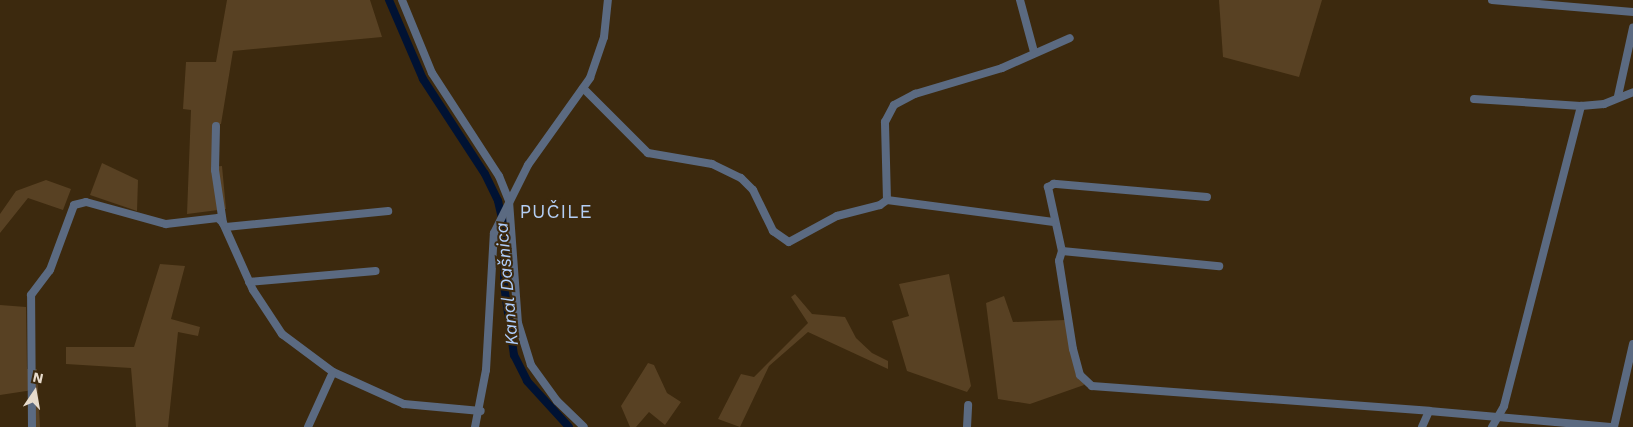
<!DOCTYPE html>
<html>
<head>
<meta charset="utf-8">
<style>
  body { margin:0 }
  #map { position:relative; width:1633px; height:427px; overflow:hidden; background:#3c290e; font-family:"Work Sans",sans-serif }
  div>[style] { position:absolute }
  .green>* { inset:0; background:#584123 }
  .canal>* { height:8px; margin:-4px; padding:0 4px; transform-origin:4px; border-radius:4px; background:#001233 }
  .street>* { height:8px; margin:-4px; padding:0 4px; transform-origin:4px; border-radius:4px; background:#5b6a81 }
  span { translate:-50% -50%; white-space:nowrap; text-align:center; line-height:1.15; -webkit-text-stroke:4px #3c290e; paint-order:stroke }
  .water-label { font-size:18px; color:#afcefc; font-style:italic }
  .quarter-label { font-size:19px; color:#b4cef4; letter-spacing:1px }
  .north { position:absolute; left:10px; top:367px; width:50px; height:50px; -webkit-text-stroke:4px #3c290e; paint-order:stroke; rotate:12deg; font-size:14px; font-weight:700; line-height:20px; text-align:center; color:#e7dbcc }
  .north::after { content:''; display:block; margin:auto; width:18px; height:22px; background:#e7dbcc; clip-path:polygon(50% 0,100% 100%,50% 72%,0 100%) }
</style>
</head>
<body>
<div id="map">
  <div class="green">
    <div style="clip-path:polygon(227px 0,370px 0,382px 37px,233px 51px,221px 124px,214px 124px,212px 167px,222px 166px,226px 209px,187px 214px,191px 110px,183px 109px,186px 62px,216px 62px)"></div>
    <div style="clip-path:polygon(1219px 0,1322px 0,1299px 77px,1223px 57px)"></div>
    <div style="clip-path:polygon(102px 163px,138px 180px,137px 211px,90px 195px)"></div>
    <div style="clip-path:polygon(46px 180px,71px 189px,63px 210px,28px 198px,0 233px,0 214px,16px 191px)"></div>
    <div style="clip-path:polygon(160px 264px,185px 266px,171px 319px,200px 327px,198px 336px,178px 332px,168px 427px,136px 427px,131px 368px,66px 364px,66px 347px,134px 347px)"></div>
    <div style="clip-path:polygon(949px 274px,971px 386px,967px 392px,907px 371px,892px 321px,909px 316px,899px 284px)"></div>
    <div style="clip-path:polygon(795px 294px,812px 314px,845px 317px,856px 338px,872px 353px,888px 361px,888px 369px,808px 332px,769px 366px,740px 427px,718px 419px,741px 374px,754px 377px,808px 323px,791px 297px)"></div>
    <div style="clip-path:polygon(1004px 296px,1013px 322px,1065px 320px,1084px 385px,1030px 404px,998px 399px,986px 303px)"></div>
    <div style="clip-path:polygon(0 305px,26px 307px,27px 369px,37px 369px,40px 427px,35px 427px,33px 390px,0 395px)"></div>
    <div style="clip-path:polygon(648px 363px,654px 365px,667px 393px,681px 402px,665px 425px,649px 412px,636px 427px,630px 427px,621px 406px)"></div>
  </div>
  <div class="canal">
    <div style="left:389px;top:0;width:86px;rotate:66.7deg"></div>
    <div style="left:423px;top:79px;width:113px;rotate:56.9deg"></div>
    <div style="left:485px;top:174px;width:30px;rotate:64deg"></div>
    <div style="left:498px;top:201px;width:26px;rotate:77deg"></div>
    <div style="left:504px;top:226px;width:59px;rotate:90deg"></div>
    <div style="left:504px;top:285px;width:71px;rotate:81.9deg"></div>
    <div style="left:514px;top:355px;width:29px;rotate:63deg"></div>
    <div style="left:527px;top:381px;width:62px;rotate:47.6deg"></div>
  </div>
  <div class="street">
    <div style="left:402px;top:0;width:79px;rotate:67.7deg"></div>
    <div style="left:432px;top:73px;width:123px;rotate:57deg"></div>
    <div style="left:499px;top:176px;width:27px;rotate:68deg"></div>
    <div style="left:509px;top:201px;width:122px;rotate:85.8deg"></div>
    <div style="left:518px;top:323px;width:44px;rotate:72.8deg"></div>
    <div style="left:531px;top:365px;width:44px;rotate:54.2deg"></div>
    <div style="left:557px;top:401px;width:37px;rotate:44deg"></div>
    <div style="left:1020px;top:0;width:54px;rotate:74.9deg"></div>
    <div style="left:1492px;top:0;width:142px;rotate:4.9deg"></div>
    <div style="left:583px;top:88px;width:92px;rotate:45deg"></div>
    <div style="left:648px;top:153px;width:65px;rotate:9.8deg"></div>
    <div style="left:712px;top:164px;width:32px;rotate:26deg"></div>
    <div style="left:741px;top:178px;width:17px;rotate:45deg"></div>
    <div style="left:753px;top:190px;width:46px;rotate:64deg"></div>
    <div style="left:773px;top:231px;width:19px;rotate:35deg"></div>
    <div style="left:789px;top:242px;width:55px;rotate:-28.4deg"></div>
    <div style="left:837px;top:216px;width:44px;rotate:-14.3deg"></div>
    <div style="left:880px;top:205px;width:9px;rotate:-36deg"></div>
    <div style="left:887px;top:200px;width:78px;rotate:-91.5deg"></div>
    <div style="left:885px;top:122px;width:19px;rotate:-62deg"></div>
    <div style="left:894px;top:105px;width:24px;rotate:-28deg"></div>
    <div style="left:915px;top:94px;width:91px;rotate:-16.6deg"></div>
    <div style="left:1002px;top:68px;width:74px;rotate:-23.8deg"></div>
    <div style="left:1618px;top:96px;width:70px;rotate:-77.6deg"></div>
    <div style="left:1474px;top:99px;width:107px;rotate:3.7deg"></div>
    <div style="left:216px;top:126px;width:44px;rotate:91.3deg"></div>
    <div style="left:215px;top:170px;width:54px;rotate:81.4deg"></div>
    <div style="left:223px;top:223px;width:73px;rotate:65.9deg"></div>
    <div style="left:253px;top:290px;width:53px;rotate:56.6deg"></div>
    <div style="left:282px;top:334px;width:64px;rotate:36.7deg"></div>
    <div style="left:333px;top:372px;width:78px;rotate:24.3deg"></div>
    <div style="left:404px;top:404px;width:77px;rotate:5.2deg"></div>
    <div style="left:1207px;top:197px;width:154px;rotate:-175.1deg"></div>
    <div style="left:1054px;top:184px;width:7px;rotate:153deg"></div>
    <div style="left:1048px;top:187px;width:66px;rotate:77.7deg"></div>
    <div style="left:1062px;top:251px;width:158px;rotate:5.5deg"></div>
    <div style="left:887px;top:200px;width:168px;rotate:7.5deg"></div>
    <div style="left:226px;top:227px;width:163px;rotate:-5.6deg"></div>
    <div style="left:1062px;top:251px;width:10px;rotate:107deg"></div>
    <div style="left:1059px;top:261px;width:89px;rotate:81deg"></div>
    <div style="left:1073px;top:349px;width:27px;rotate:75deg"></div>
    <div style="left:1080px;top:375px;width:16px;rotate:43deg"></div>
    <div style="left:1092px;top:386px;width:338px;rotate:4.2deg"></div>
    <div style="left:249px;top:282px;width:127px;rotate:-5deg"></div>
    <div style="left:32px;top:427px;width:132px;rotate:-90.4deg"></div>
    <div style="left:31px;top:295px;width:31px;rotate:-53deg"></div>
    <div style="left:50px;top:270px;width:69px;rotate:-69.7deg"></div>
    <div style="left:74px;top:205px;width:12px;rotate:-14deg"></div>
    <div style="left:86px;top:202px;width:83px;rotate:15.4deg"></div>
    <div style="left:166px;top:224px;width:52px;rotate:-6.6deg"></div>
    <div style="left:218px;top:218px;width:7px;rotate:45deg"></div>
    <div style="left:308px;top:427px;width:60px;rotate:-65.6deg"></div>
    <div style="left:475px;top:427px;width:58px;rotate:-79.1deg"></div>
    <div style="left:486px;top:370px;width:137px;rotate:-86.7deg"></div>
    <div style="left:494px;top:233px;width:76px;rotate:-63.4deg"></div>
    <div style="left:528px;top:165px;width:107px;rotate:-54.5deg"></div>
    <div style="left:590px;top:78px;width:43px;rotate:-71.1deg"></div>
    <div style="left:604px;top:37px;width:37px;rotate:-84deg"></div>
    <div style="left:967px;top:427px;width:22px;rotate:-87deg"></div>
    <div style="left:1422px;top:427px;width:17px;rotate:-66deg"></div>
    <div style="left:1429px;top:411px;width:185px;rotate:5deg"></div>
    <div style="left:1492px;top:427px;width:24px;rotate:-60deg"></div>
    <div style="left:1504px;top:406px;width:310px;rotate:-75.6deg"></div>
    <div style="left:1581px;top:106px;width:23px;rotate:-5deg"></div>
    <div style="left:1604px;top:104px;width:31px;rotate:-22deg"></div>
    <div style="left:1614px;top:427px;width:85px;rotate:-77.1deg"></div>
  </div>
  <div class="water-label">
    <span style="left:507px;top:284px;rotate:-95deg">Kanal Dašnica</span>
  </div>
  <div class="quarter-label">
    <span style="left:556px;top:212px">PUČILE</span>
  </div>
  <div class="north">N</div>
</div>
</body>
</html>
